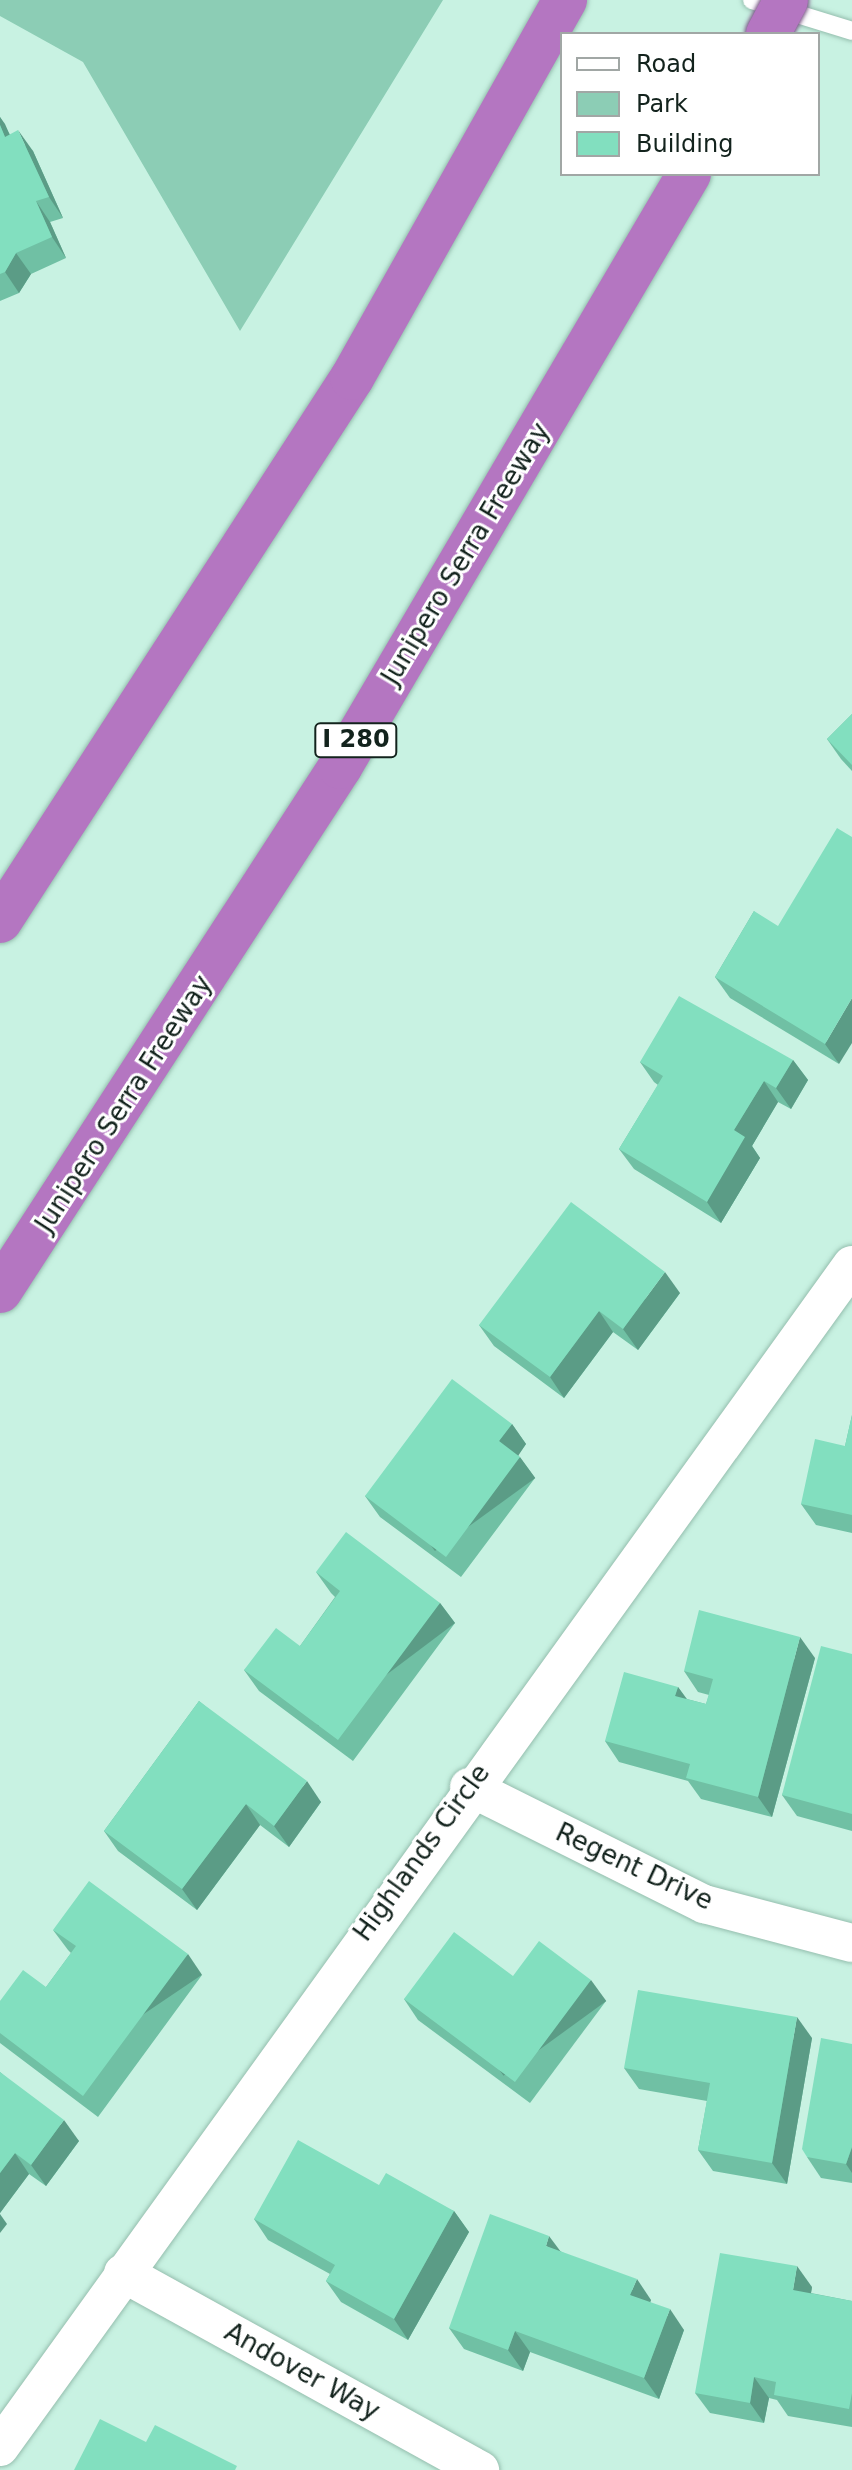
<!DOCTYPE html>
<html>
<head>
<meta charset="utf-8">
<style>
  body { margin:0 }
  #map { position:relative; width:852px; height:2470px; overflow:hidden; background:#c8f2e2; font-family:"DejaVu Sans",sans-serif }
  div>[style] { position:absolute }
  .green>* { inset:0; background:#8ccdb5 }
  .roads { filter:drop-shadow(0 0 2px #95beae) drop-shadow(0 0 2px #95beae) }
  .lane>* { height:18px; margin:-9px; padding:0 9px; transform-origin:9px; border-radius:9px; background:#fff }
  .street>* { height:38px; margin:-19px; padding:0 19px; transform-origin:19px; border-radius:19px; background:#fff }
  .highway>* { height:44px; margin:-22px; padding:0 22px; transform-origin:22px; border-radius:22px; background:#b476c1 }
  .bridges { filter:drop-shadow(0 0 2px #7c5988) drop-shadow(0 0 2px #7c5988) }
  .highway-bridge>* { height:44px; margin:-22px; padding:0 22px; transform-origin:22px; border-radius:22px; background:#b476c1 }
  .wall>* { inset:0; background:#70c0a4 }
  .shaded-wall>* { inset:0; background:#5b9c86; transform-origin:0 0 }
  .building>* { inset:0; background:#82dfbf }
  span { translate:-50% -50%; white-space:nowrap; text-align:center; line-height:1.15; -webkit-text-stroke:6px #fff; paint-order:stroke }
  .shield-label span { padding:2px 6px; background:#fff; border:2px solid; border-radius:6px; -webkit-text-stroke-width:0 }
  .shield-label { font-size:24px; color:#13231d; font-weight:700 }
  .street-label { font-size:26px; color:#13231d }
  .legend { position:absolute; left:560px; top:32px; width:260px; height:144px; box-sizing:border-box; background:#fff; border:2px solid #a1a7a5; margin:0; padding:10px 14px; list-style:none; font-size:24px; color:#13231d }
  .legend li { display:flex; align-items:center; gap:16px; height:40px }
  .legend b { width:40px; border:2px solid #a1a7a5 }
</style>
</head>
<body>
<div id="map">
  <div class="green">
    <div style="clip-path:polygon(0 0,443px 0,240px 331px,83px 62px,0 16px)"></div>
  </div>
  <div class="roads">
    <div class="lane">
      <div style="left:752px;top:0;width:105px;rotate:17.2deg"></div>
    </div>
    <div class="street">
      <div style="left:469px;top:1787px;width:263px;rotate:26.5deg"></div>
      <div style="left:704px;top:1904px;width:153px;rotate:14.8deg"></div>
      <div style="left:123px;top:2273px;width:408px;rotate:28.9deg"></div>
      <div style="left:0;top:2447px;width:1457px;rotate:-54.22deg"></div>
    </div>
    <div class="highway">
      <div style="left:0;top:921px;width:647px;rotate:-57.05deg"></div>
      <div style="left:352px;top:378px;width:434px;rotate:-60.6deg"></div>
      <div style="left:0;top:1291px;width:625px;rotate:-57.02deg"></div>
      <div style="left:340px;top:767px;width:688px;rotate:-59.52deg"></div>
    </div>
  </div>
  <div class="bridges">
    <div class="highway-bridge">
      <div style="left:768px;top:34px;width:38px;rotate:-62deg"></div>
    </div>
  </div>
  <div class="wall">
    <div style="clip-path:polygon(0 117px,10px 135px,33px 151px,63px 218px,50px 222px,66px 258px,31px 274px,19px 293px,0 301px)"></div>
    <div style="clip-path:polygon(852px 714px,852px 771px,841px 759px,827px 739px)"></div>
    <div style="clip-path:polygon(754px 911px,839px 1064px,730px 998px,715px 977px)"></div>
    <div style="clip-path:polygon(793px 1060px,808px 1080px,791px 1109px,778px 1102px,752px 1146px,760px 1158px,721px 1223px,634px 1169px,619px 1149px,658px 1085px,654px 1082px,640px 1062px)"></div>
    <div style="clip-path:polygon(680px 1293px,638px 1350px,613px 1332px,564px 1398px,494px 1346px,479px 1325px)"></div>
    <div style="clip-path:polygon(852px 1415px,852px 1533px,816px 1525px,801px 1504px,845px 1446px)"></div>
    <div style="clip-path:polygon(512px 1424px,526px 1444px,518px 1455px,535px 1478px,461px 1577px,380px 1517px,365px 1496px)"></div>
    <div style="clip-path:polygon(316px 1572px,440px 1603px,455px 1623px,353px 1761px,259px 1691px,244px 1670px,300px 1646px,335px 1597px,331px 1593px)"></div>
    <div style="clip-path:polygon(852px 1654px,852px 1831px,797px 1816px,782px 1795px)"></div>
    <div style="clip-path:polygon(815px 1658px,772px 1817px,701px 1799px,688px 1781px,619px 1762px,605px 1741px,678px 1687px,687px 1699px,706px 1704px,709px 1695px,698px 1692px,684px 1671px)"></div>
    <div style="clip-path:polygon(199px 1701px,321px 1802px,289px 1847px,260px 1825px,197px 1910px,118px 1851px,104px 1831px)"></div>
    <div style="clip-path:polygon(53px 1930px,202px 1975px,98px 2117px,0 2043px,0 2001px,46px 1987px,71px 1953px,68px 1950px)"></div>
    <div style="clip-path:polygon(513px 1976px,606px 2001px,530px 2103px,418px 2020px,404px 1999px)"></div>
    <div style="clip-path:polygon(812px 2038px,787px 2184px,713px 2171px,698px 2150px,707px 2101px,639px 2089px,624px 2068px)"></div>
    <div style="clip-path:polygon(852px 2044px,852px 2183px,821px 2178px,807px 2157px)"></div>
    <div style="clip-path:polygon(0 2072px,79px 2141px,46px 2186px,29px 2174px,0 2213px)"></div>
    <div style="clip-path:polygon(379px 2185px,454px 2211px,469px 2232px,408px 2340px,341px 2302px,326px 2281px,330px 2274px,268px 2240px,254px 2219px)"></div>
    <div style="clip-path:polygon(560px 2251px,651px 2300px,650px 2302px,684px 2330px,659px 2399px,530px 2352px,523px 2371px,464px 2349px,449px 2328px)"></div>
    <div style="clip-path:polygon(812px 2287px,811px 2293px,852px 2301px,852px 2427px,788px 2416px,777px 2400px,769px 2398px,764px 2423px,710px 2413px,695px 2393px)"></div>
  </div>
  <div class="shaded-wall">
    <div style="clip-path:polygon(0 117px,5px 124px,20px 158px,5px 137px,0 125px)"></div>
    <div style="clip-path:polygon(18px 130px,33px 151px,63px 218px,49px 197px)"></div>
    <div style="clip-path:polygon(36px 201px,50px 222px,66px 258px,52px 237px)"></div>
    <div style="clip-path:polygon(16px 253px,31px 274px,19px 293px,5px 272px)"></div>
    <div style="clip-path:polygon(852px 998px,852px 1043px,839px 1064px,825px 1044px)"></div>
    <div style="clip-path:polygon(793px 1060px,808px 1080px,791px 1109px,776px 1088px)"></div>
    <div style="clip-path:polygon(764px 1081px,778px 1102px,752px 1146px,760px 1158px,721px 1223px,707px 1202px,734px 1130px)"></div>
    <div style="clip-path:polygon(665px 1272px,680px 1293px,638px 1350px,623px 1329px)"></div>
    <div style="clip-path:polygon(599px 1311px,613px 1332px,564px 1398px,550px 1377px)"></div>
    <div style="clip-path:polygon(512px 1424px,526px 1444px,514px 1462px,499px 1441px)"></div>
    <div style="left:520px;top:1457px;width:26px;height:124px;rotate:54deg"></div>
    <div style="left:440px;top:1603px;width:25px;height:171px;rotate:53deg"></div>
    <div style="clip-path:polygon(800px 1637px,815px 1658px,772px 1817px,758px 1797px)"></div>
    <div style="clip-path:polygon(678px 1687px,693px 1708px,675px 1696px)"></div>
    <div style="clip-path:polygon(307px 1781px,321px 1802px,289px 1847px,274px 1826px)"></div>
    <div style="clip-path:polygon(246px 1804px,260px 1825px,197px 1910px,182px 1889px)"></div>
    <div style="left:188px;top:1954px;width:25px;height:177px;rotate:56deg"></div>
    <div style="left:591px;top:1980px;width:26px;height:127px;rotate:54deg"></div>
    <div style="clip-path:polygon(797px 2017px,812px 2038px,787px 2184px,772px 2163px)"></div>
    <div style="clip-path:polygon(64px 2120px,79px 2141px,46px 2186px,31px 2165px)"></div>
    <div style="clip-path:polygon(852px 2147px,852px 2173px,846px 2164px)"></div>
    <div style="clip-path:polygon(15px 2153px,29px 2174px,0 2213px,0 2173px)"></div>
    <div style="clip-path:polygon(454px 2211px,469px 2232px,408px 2340px,394px 2319px)"></div>
    <div style="clip-path:polygon(0 2214px,7px 2224px,0 2233px)"></div>
    <div style="clip-path:polygon(549px 2236px,564px 2256px,546px 2246px)"></div>
    <div style="clip-path:polygon(797px 2266px,812px 2287px,808px 2311px,793px 2290px)"></div>
    <div style="clip-path:polygon(637px 2279px,651px 2300px,645px 2316px,630px 2295px)"></div>
    <div style="clip-path:polygon(670px 2309px,684px 2330px,659px 2399px,644px 2378px)"></div>
    <div style="clip-path:polygon(515px 2331px,530px 2352px,523px 2371px,508px 2350px)"></div>
    <div style="clip-path:polygon(754px 2377px,769px 2398px,764px 2423px,750px 2403px)"></div>
  </div>
  <div class="building">
    <div style="clip-path:polygon(0 125px,5px 137px,18px 130px,49px 197px,36px 201px,52px 237px,16px 253px,5px 272px,0 274px)"></div>
    <div style="clip-path:polygon(852px 714px,852px 765px,827px 739px)"></div>
    <div style="clip-path:polygon(837px 828px,852px 837px,852px 998px,825px 1044px,715px 977px,754px 911px,778px 926px)"></div>
    <div style="clip-path:polygon(679px 996px,793px 1060px,776px 1088px,764px 1081px,734px 1130px,745px 1137px,707px 1202px,619px 1149px,663px 1076px,640px 1062px)"></div>
    <div style="clip-path:polygon(571px 1202px,665px 1272px,623px 1329px,599px 1311px,550px 1377px,479px 1325px)"></div>
    <div style="clip-path:polygon(452px 1379px,512px 1424px,499px 1441px,520px 1457px,446px 1557px,365px 1496px)"></div>
    <div style="clip-path:polygon(852px 1415px,852px 1515px,801px 1504px,815px 1439px,845px 1446px)"></div>
    <div style="clip-path:polygon(346px 1532px,440px 1603px,338px 1740px,244px 1670px,276px 1628px,300px 1646px,340px 1591px,316px 1572px)"></div>
    <div style="clip-path:polygon(699px 1610px,800px 1637px,758px 1797px,686px 1778px,690px 1764px,605px 1741px,624px 1672px,678px 1687px,675px 1696px,706px 1704px,713px 1679px,684px 1671px)"></div>
    <div style="clip-path:polygon(821px 1646px,852px 1654px,852px 1814px,782px 1795px)"></div>
    <div style="clip-path:polygon(199px 1701px,307px 1781px,274px 1826px,246px 1804px,182px 1889px,104px 1831px)"></div>
    <div style="clip-path:polygon(89px 1881px,188px 1954px,83px 2096px,0 2033px,0 2001px,23px 1970px,46px 1987px,76px 1946px,53px 1930px)"></div>
    <div style="clip-path:polygon(454px 1932px,513px 1976px,539px 1941px,591px 1980px,515px 2082px,404px 1999px)"></div>
    <div style="clip-path:polygon(638px 1990px,797px 2017px,772px 2163px,698px 2150px,710px 2083px,624px 2068px)"></div>
    <div style="clip-path:polygon(821px 2038px,852px 2044px,852px 2147px,846px 2164px,807px 2157px,802px 2149px)"></div>
    <div style="clip-path:polygon(0 2072px,64px 2120px,31px 2165px,15px 2153px,0 2173px)"></div>
    <div style="clip-path:polygon(298px 2140px,379px 2185px,386px 2173px,454px 2211px,394px 2319px,326px 2281px,335px 2265px,254px 2219px)"></div>
    <div style="clip-path:polygon(490px 2214px,549px 2236px,546px 2246px,637px 2279px,630px 2295px,670px 2309px,644px 2378px,515px 2331px,508px 2350px,449px 2328px)"></div>
    <div style="clip-path:polygon(720px 2253px,797px 2266px,793px 2290px,852px 2301px,852px 2393px,849px 2409px,774px 2395px,776px 2382px,754px 2377px,750px 2403px,695px 2393px)"></div>
    <div style="clip-path:polygon(100px 2419px,146px 2442px,155px 2425px,237px 2466px,235px 2470px,74px 2470px)"></div>
  </div>
  <div class="shield-label">
    <span style="left:356px;top:740px">I 280</span>
  </div>
  <div class="street-label">
    <span style="left:466px;top:554px;rotate:-59deg">Junipero Serra Freeway</span>
    <span style="left:124px;top:1104px;rotate:-57deg">Junipero Serra Freeway</span>
    <span style="left:422px;top:1853px;rotate:-54deg">Highlands Circle</span>
    <span style="left:634px;top:1867px;rotate:25deg">Regent Drive</span>
    <span style="left:302px;top:2372px;rotate:29deg">Andover Way</span>
  </div>
  <ul class="legend">
  <li><b style="height:10px;background:#fff"></b>Road</li>
  <li><b style="height:22px;background:#8ccdb5"></b>Park</li>
  <li><b style="height:22px;background:#82dfbf"></b>Building</li>
  </ul>
</div>
</body>
</html>
